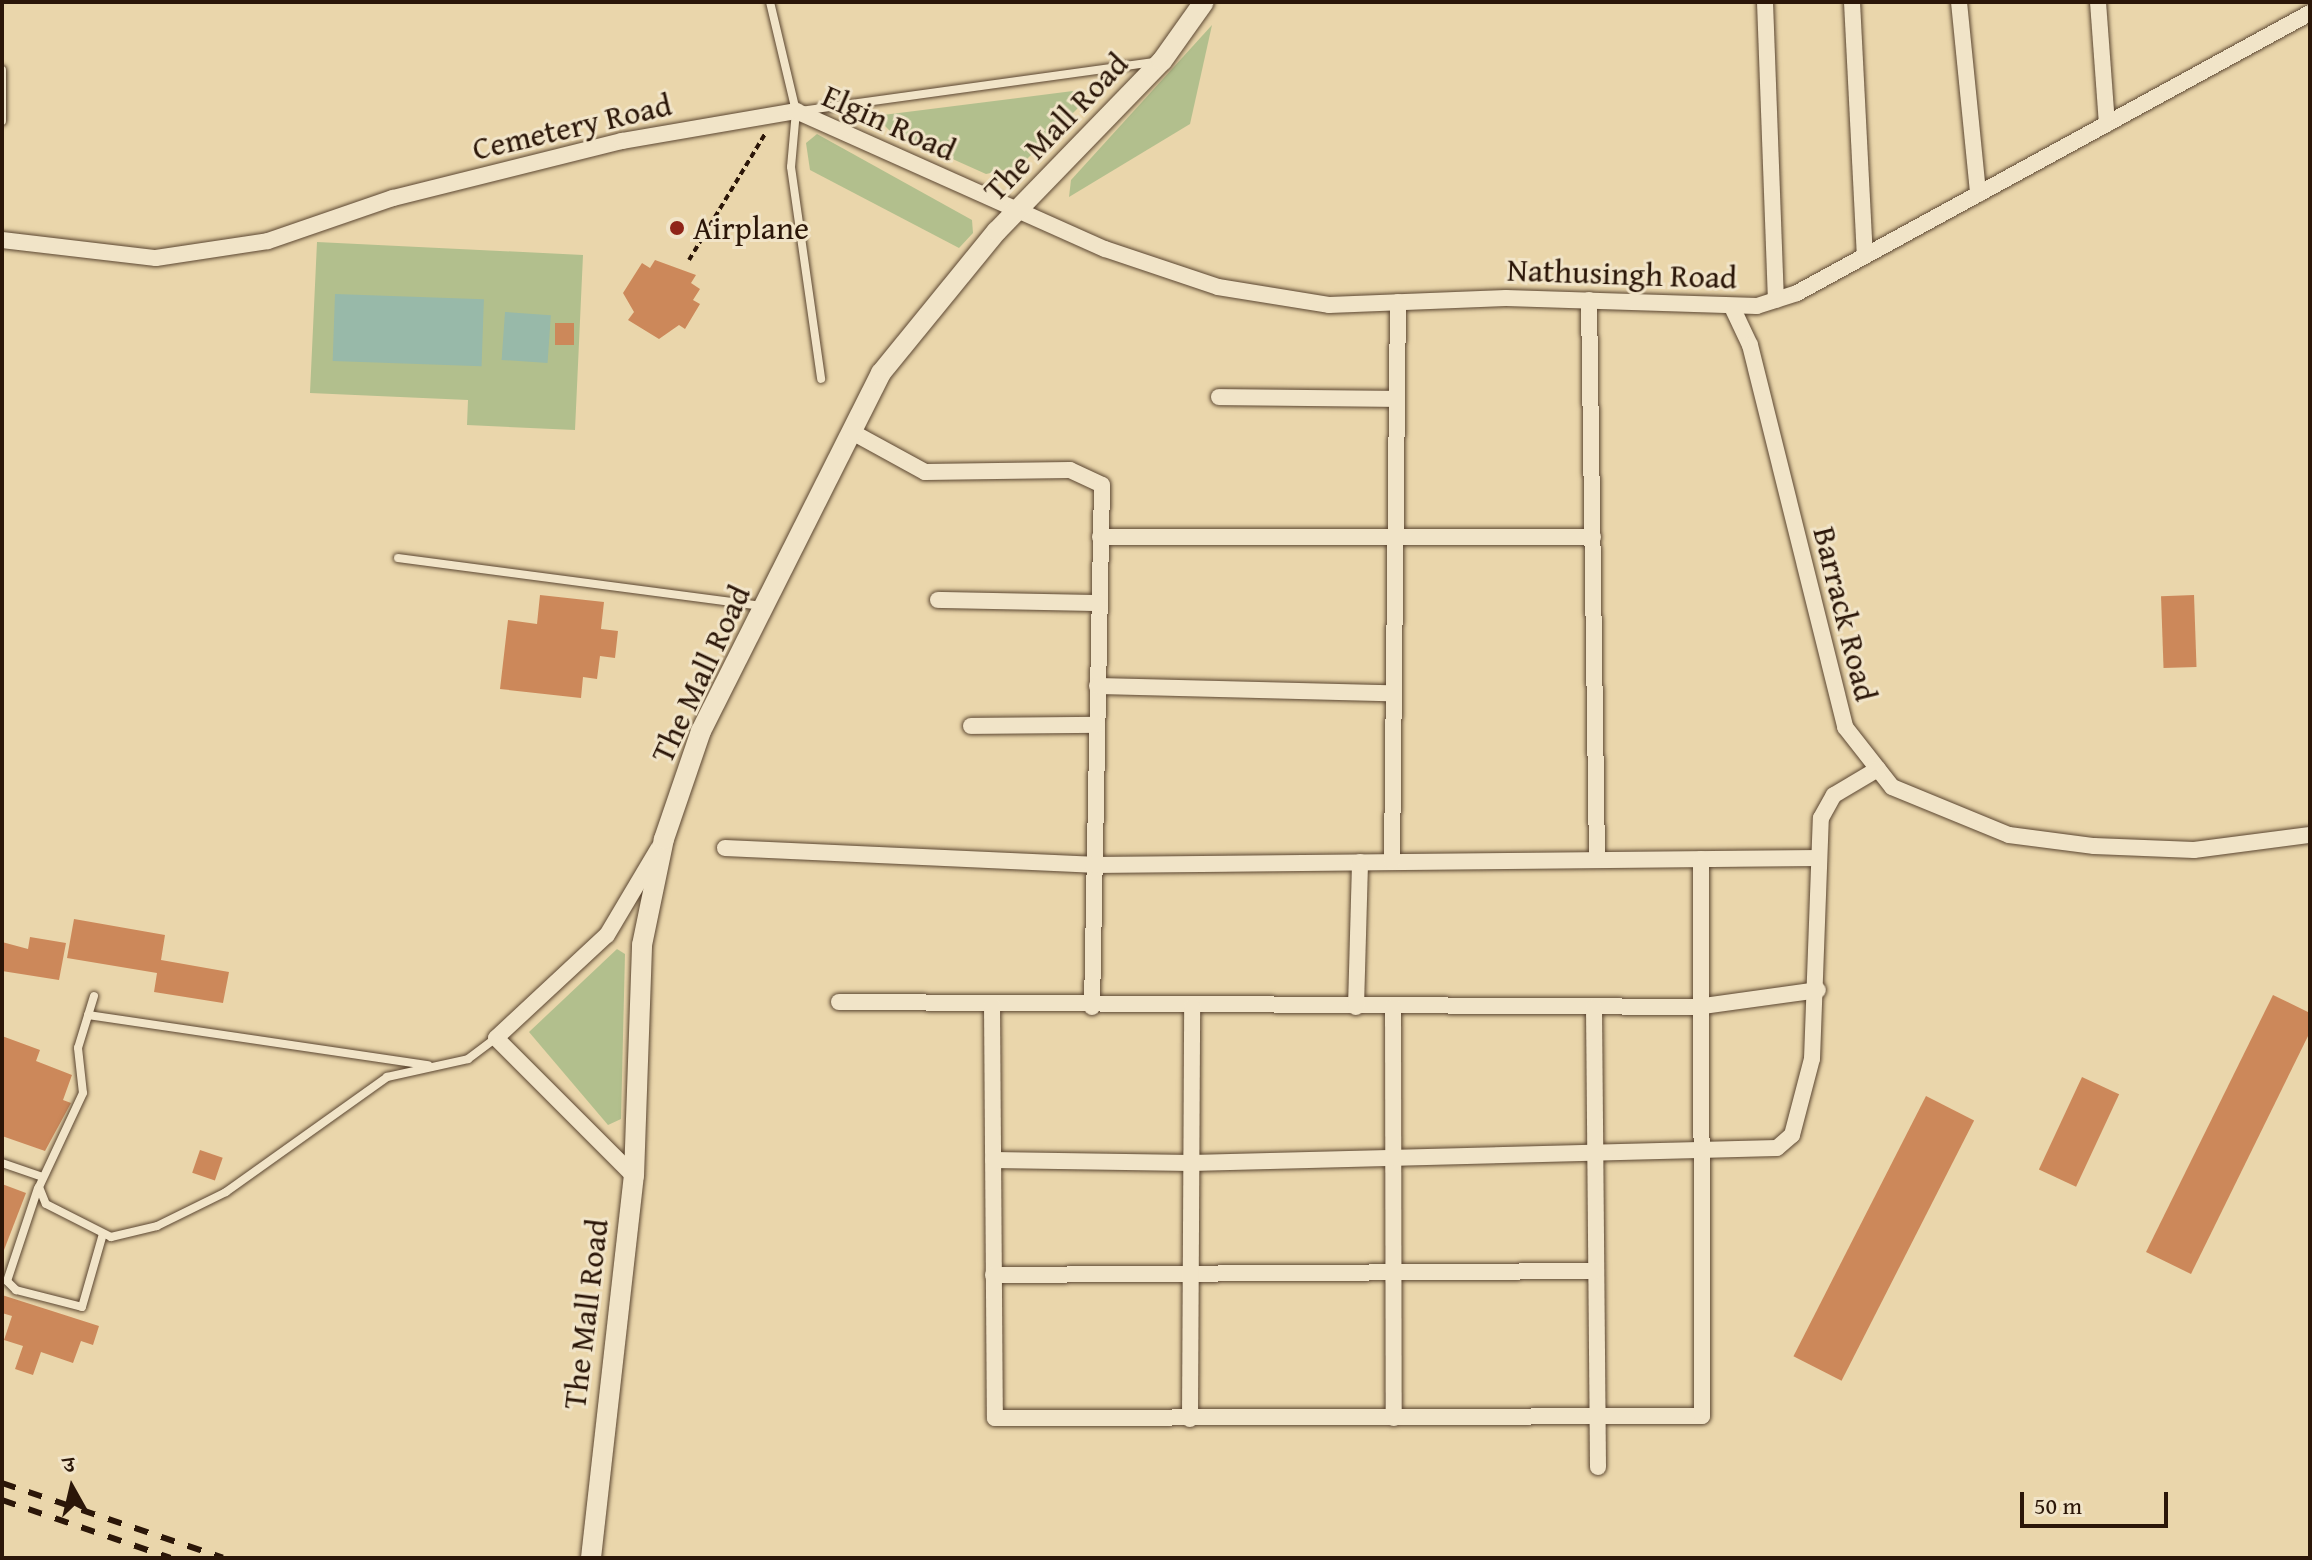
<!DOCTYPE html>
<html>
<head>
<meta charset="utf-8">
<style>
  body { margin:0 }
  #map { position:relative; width:2312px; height:1560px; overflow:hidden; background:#ead6ab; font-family:"Gentium Book Plus","Noto Serif Devanagari",serif }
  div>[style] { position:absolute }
  .green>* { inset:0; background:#b2bf8d }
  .water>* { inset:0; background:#98b9a9; transform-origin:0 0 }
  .building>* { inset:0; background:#cc885a; transform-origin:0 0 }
  .path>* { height:4px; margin-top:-2px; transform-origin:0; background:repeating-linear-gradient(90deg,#2b1608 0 6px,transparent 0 10px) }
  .roads { filter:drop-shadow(0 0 2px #5b4631) drop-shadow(0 0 2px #5b4631) }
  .service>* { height:8px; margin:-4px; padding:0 4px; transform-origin:4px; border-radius:4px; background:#f1e4c8 }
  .minor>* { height:16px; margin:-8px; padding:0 8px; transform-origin:8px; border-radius:8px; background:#f1e4c8 }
  .tertiary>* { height:20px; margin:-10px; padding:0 10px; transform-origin:10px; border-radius:10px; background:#f1e4c8 }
  .rail>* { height:6px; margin-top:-3px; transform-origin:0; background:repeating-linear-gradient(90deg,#2b1608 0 14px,transparent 0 28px) }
  .dots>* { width:22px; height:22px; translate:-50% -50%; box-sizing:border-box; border:4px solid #f1e4c8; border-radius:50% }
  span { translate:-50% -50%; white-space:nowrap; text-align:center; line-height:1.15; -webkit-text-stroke:6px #f1e4c8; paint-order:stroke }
  .street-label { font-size:32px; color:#2b1608 }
  .poi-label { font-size:32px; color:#2b1608 }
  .left { translate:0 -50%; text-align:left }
  .frame { position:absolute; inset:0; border:4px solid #2b1608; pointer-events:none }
  .north { position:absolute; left:32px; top:1448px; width:80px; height:80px; -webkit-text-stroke:6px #f1e4c8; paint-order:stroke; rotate:352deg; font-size:22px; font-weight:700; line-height:32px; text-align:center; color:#2b1608 }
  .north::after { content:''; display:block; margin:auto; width:28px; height:36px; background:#2b1608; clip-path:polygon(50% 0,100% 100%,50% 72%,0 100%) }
  .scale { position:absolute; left:2020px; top:1492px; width:148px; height:36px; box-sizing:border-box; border:4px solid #2b1608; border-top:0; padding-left:10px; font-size:24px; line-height:28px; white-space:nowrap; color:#2b1608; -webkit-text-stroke:6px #f1e4c8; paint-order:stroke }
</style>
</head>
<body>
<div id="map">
  <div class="green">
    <div style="clip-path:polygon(1212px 25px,1190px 124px,1069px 197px,1071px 180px)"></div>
    <div style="clip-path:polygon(1073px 91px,1081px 105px,1019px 167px,986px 174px,890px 131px,875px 116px)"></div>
    <div style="clip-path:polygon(817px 134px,972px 220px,973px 233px,959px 248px,810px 170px,806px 143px)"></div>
    <div style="clip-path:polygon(317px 242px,583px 255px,575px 430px,467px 425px,468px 400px,310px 393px)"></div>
    <div style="clip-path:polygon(617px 949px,625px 954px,621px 1119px,608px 1125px,529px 1032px)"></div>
  </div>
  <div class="water">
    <div style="left:335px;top:294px;width:149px;height:67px;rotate:2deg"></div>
    <div style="left:505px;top:312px;width:46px;height:48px;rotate:4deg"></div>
  </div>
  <div class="building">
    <div style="clip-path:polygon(655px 260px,696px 275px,691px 283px,700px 289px,693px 300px,700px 304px,685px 329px,679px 325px,659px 339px,628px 320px,634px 312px,623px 293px,642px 263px,650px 268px)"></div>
    <div style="left:555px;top:323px;width:19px;height:22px"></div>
    <div style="clip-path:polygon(540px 595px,604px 602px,601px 629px,618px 631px,615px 658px,600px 656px,597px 679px,583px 677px,581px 698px,500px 689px,508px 620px,537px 624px)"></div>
    <div style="left:2194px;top:595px;width:72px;height:33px;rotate:88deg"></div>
    <div style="clip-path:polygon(74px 919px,165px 935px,161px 960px,229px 972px,223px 1003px,154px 992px,157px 973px,67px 958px)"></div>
    <div style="clip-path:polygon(30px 937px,66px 943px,59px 980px,2px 971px,2px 942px,28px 949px)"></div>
    <div style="clip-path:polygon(2273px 995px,2310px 1013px,2310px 1032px,2191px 1274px,2146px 1252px)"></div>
    <div style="clip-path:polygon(2px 1036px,40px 1050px,36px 1061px,72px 1075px,63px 1100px,71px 1103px,45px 1151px,2px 1136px)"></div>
    <div style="left:2082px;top:1077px;width:41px;height:102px;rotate:25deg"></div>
    <div style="left:1926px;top:1096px;width:54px;height:292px;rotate:27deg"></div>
    <div style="left:200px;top:1150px;width:24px;height:24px;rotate:19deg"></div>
    <div style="clip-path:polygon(2px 1184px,26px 1193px,4px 1250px,2px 1249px)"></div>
    <div style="clip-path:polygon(2px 1295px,99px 1326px,93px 1345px,81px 1341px,73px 1363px,41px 1352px,33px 1375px,15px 1369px,23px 1346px,4px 1340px,12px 1316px,2px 1313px)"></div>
  </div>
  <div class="path">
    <div style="left:689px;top:260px;width:147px;rotate:-58.9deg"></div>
  </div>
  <div class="roads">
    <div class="service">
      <div style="left:770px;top:2px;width:112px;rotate:76.6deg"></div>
      <div style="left:796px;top:111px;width:56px;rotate:95.1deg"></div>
      <div style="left:791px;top:167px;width:214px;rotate:81.9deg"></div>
      <div style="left:2px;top:70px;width:51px;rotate:90deg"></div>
      <div style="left:801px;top:111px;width:358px;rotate:-7.9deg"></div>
      <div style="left:398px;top:558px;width:367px;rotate:7.5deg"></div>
      <div style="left:94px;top:996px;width:54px;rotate:107.1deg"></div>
      <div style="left:78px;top:1048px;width:45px;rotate:83.7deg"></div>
      <div style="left:83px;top:1093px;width:104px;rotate:115.1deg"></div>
      <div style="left:39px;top:1187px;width:18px;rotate:68deg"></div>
      <div style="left:46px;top:1204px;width:73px;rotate:26.9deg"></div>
      <div style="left:111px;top:1237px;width:47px;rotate:-13.4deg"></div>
      <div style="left:157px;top:1226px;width:77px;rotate:-26.2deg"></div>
      <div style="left:226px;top:1192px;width:198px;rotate:-35.5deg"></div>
      <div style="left:387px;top:1077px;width:83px;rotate:-12.5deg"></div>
      <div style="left:468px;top:1059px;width:35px;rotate:-37deg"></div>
      <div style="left:88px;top:1015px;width:344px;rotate:8.4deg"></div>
      <div style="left:2px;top:1163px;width:43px;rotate:18.9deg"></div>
      <div style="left:38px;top:1188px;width:98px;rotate:108.4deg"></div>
      <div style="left:7px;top:1281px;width:13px;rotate:45deg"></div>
      <div style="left:16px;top:1290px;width:68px;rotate:14.4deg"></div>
      <div style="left:82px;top:1307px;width:76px;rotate:-74deg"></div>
    </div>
    <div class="minor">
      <div style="left:1765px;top:2px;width:298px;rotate:87.9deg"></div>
      <div style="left:1852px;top:2px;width:253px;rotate:87.1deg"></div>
      <div style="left:1959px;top:2px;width:193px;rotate:84.3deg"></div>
      <div style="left:2098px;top:2px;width:122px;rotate:85.8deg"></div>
      <div style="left:2px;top:240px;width:155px;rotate:6.7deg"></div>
      <div style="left:156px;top:258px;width:113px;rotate:-8.6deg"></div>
      <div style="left:268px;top:241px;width:132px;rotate:-19deg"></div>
      <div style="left:393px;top:198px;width:236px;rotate:-14deg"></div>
      <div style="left:622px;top:141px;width:177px;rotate:-9.8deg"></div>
      <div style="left:796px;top:111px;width:338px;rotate:24.1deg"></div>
      <div style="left:1105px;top:249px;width:119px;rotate:18.6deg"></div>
      <div style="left:1218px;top:287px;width:112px;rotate:9.2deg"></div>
      <div style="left:1329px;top:305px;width:177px;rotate:-2.3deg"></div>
      <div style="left:1506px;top:298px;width:251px;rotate:1.8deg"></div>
      <div style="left:1757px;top:306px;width:42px;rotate:-18deg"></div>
      <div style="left:1797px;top:293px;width:584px;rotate:-28.63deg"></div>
      <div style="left:1589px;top:300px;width:560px;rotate:89.18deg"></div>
      <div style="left:1732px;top:307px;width:42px;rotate:64.7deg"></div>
      <div style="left:1750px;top:345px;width:394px;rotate:76deg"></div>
      <div style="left:1845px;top:727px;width:76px;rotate:51.9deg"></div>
      <div style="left:1892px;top:787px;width:126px;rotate:22.3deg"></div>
      <div style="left:2009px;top:835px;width:86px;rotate:7.4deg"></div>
      <div style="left:2094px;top:846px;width:100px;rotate:2.3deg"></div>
      <div style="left:2194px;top:850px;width:117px;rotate:-7.4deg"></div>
      <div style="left:1219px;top:397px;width:177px;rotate:0.6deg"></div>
      <div style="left:852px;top:432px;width:83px;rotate:28.7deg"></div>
      <div style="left:925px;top:472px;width:145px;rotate:-0.8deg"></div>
      <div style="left:1070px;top:470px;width:35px;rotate:25deg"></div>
      <div style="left:1102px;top:485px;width:522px;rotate:91.1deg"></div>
      <div style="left:1100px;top:537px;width:493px"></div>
      <div style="left:938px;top:600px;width:161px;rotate:1.1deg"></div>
      <div style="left:1097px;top:686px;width:294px;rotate:1.4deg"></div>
      <div style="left:971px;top:726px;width:125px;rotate:-0.5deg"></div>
      <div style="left:725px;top:848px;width:368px;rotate:2.6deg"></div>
      <div style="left:1093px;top:865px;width:726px;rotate:-0.55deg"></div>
      <div style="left:1392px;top:862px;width:560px;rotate:-89.39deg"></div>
      <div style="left:839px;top:1002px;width:857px;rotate:0.33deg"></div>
      <div style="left:1696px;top:1007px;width:123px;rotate:-7.9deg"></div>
      <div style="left:992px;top:1005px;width:413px;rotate:89.6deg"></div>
      <div style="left:995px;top:1418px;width:707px;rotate:-0.16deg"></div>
      <div style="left:1702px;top:1416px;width:557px;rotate:-90.1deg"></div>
      <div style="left:1356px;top:1007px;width:145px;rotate:-88.4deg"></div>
      <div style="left:1393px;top:1007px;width:411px;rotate:89.9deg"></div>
      <div style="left:1594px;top:1007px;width:460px;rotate:89.5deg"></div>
      <div style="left:993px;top:1160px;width:198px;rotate:0.9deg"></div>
      <div style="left:1191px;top:1163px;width:586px;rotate:-1.47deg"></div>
      <div style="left:1777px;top:1148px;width:20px;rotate:-41deg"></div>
      <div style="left:1792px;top:1135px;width:79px;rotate:-75.3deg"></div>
      <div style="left:1812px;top:1059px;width:241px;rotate:-87.9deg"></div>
      <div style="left:1821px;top:818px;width:26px;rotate:-61deg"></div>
      <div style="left:1834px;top:795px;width:51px;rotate:-30.6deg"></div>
      <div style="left:634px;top:1176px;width:195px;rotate:-135deg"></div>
      <div style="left:496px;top:1038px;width:151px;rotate:-42.9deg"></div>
      <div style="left:607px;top:935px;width:100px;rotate:-59.3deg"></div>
      <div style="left:993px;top:1275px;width:601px;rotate:-0.38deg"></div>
      <div style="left:1190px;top:1419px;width:412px;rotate:-89.7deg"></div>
    </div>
    <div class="tertiary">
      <div style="left:591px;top:1558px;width:384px;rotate:-83.6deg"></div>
      <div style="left:634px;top:1176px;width:231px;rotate:-88deg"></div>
      <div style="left:642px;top:945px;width:108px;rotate:-78.3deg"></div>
      <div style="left:664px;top:839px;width:114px;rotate:-71.1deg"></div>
      <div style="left:701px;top:731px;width:401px;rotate:-63.3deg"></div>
      <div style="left:881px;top:373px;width:183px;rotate:-50.8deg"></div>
      <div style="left:997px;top:231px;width:237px;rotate:-45.9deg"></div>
      <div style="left:1162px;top:61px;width:72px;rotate:-54.6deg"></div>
    </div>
  </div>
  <div class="rail">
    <div style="left:2px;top:1483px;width:233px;rotate:18.7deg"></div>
    <div style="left:2px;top:1500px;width:178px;rotate:19deg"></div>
  </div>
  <div class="dots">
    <div style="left:677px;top:228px;background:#8f2418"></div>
  </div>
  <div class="street-label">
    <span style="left:889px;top:123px;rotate:24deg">Elgin Road</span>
    <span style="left:572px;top:127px;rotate:-13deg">Cemetery Road</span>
    <span style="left:1056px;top:127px;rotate:-46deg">The Mall Road</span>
    <span style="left:1622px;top:274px;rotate:2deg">Nathusingh Road</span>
    <span style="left:1845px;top:614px;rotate:76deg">Barrack Road</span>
    <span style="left:701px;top:674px;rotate:-65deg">The Mall Road</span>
    <span style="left:586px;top:1314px;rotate:-83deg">The Mall Road</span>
  </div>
  <div class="poi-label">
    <span class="left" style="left:693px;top:228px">Airplane</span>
  </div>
  <div class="frame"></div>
  <div class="north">उ</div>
  <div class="scale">50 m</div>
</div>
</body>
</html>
